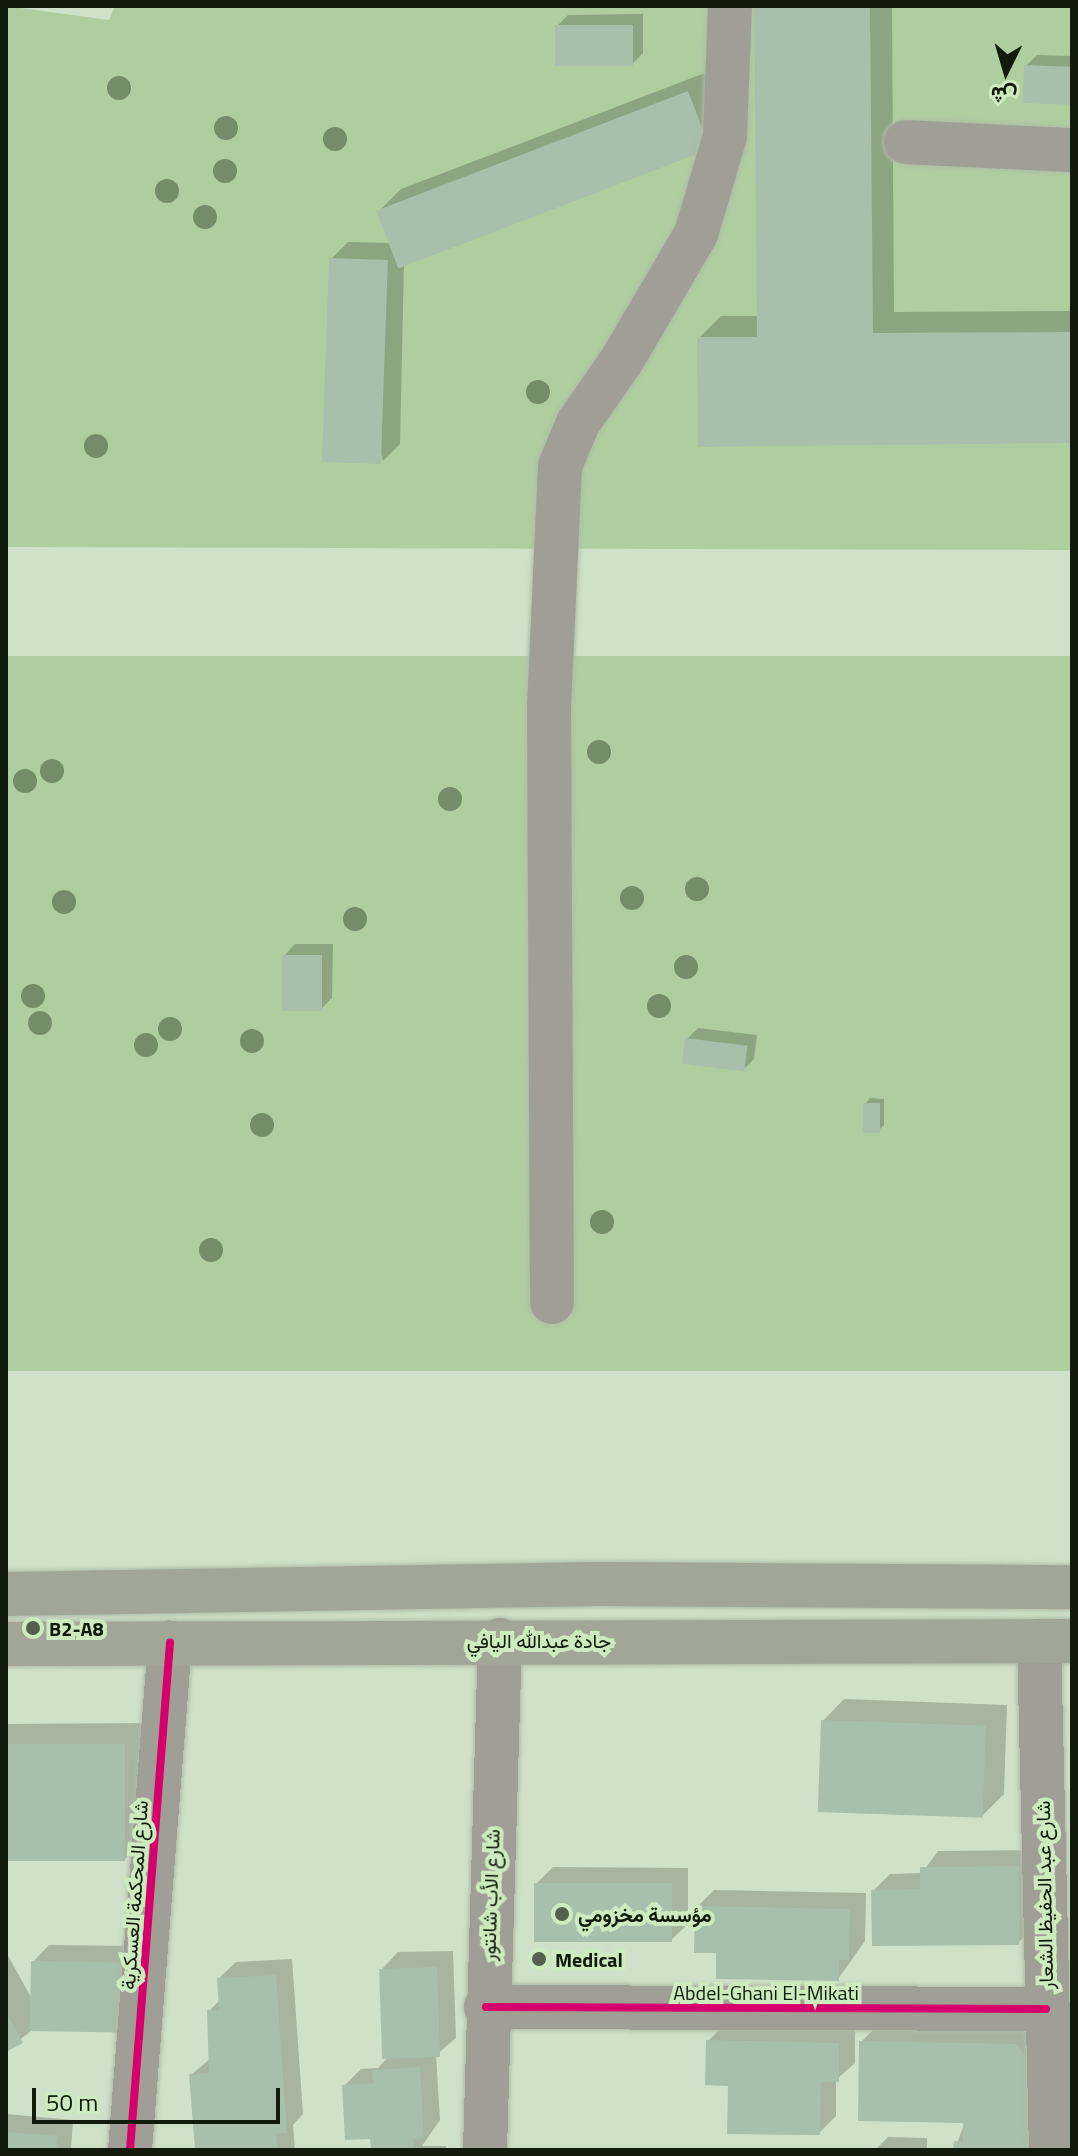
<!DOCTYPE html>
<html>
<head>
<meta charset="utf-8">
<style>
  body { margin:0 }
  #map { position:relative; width:1078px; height:2156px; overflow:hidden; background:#d0e1c9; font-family:"Titillium Web",Vazirmatn,sans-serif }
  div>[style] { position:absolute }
  .green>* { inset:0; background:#afcea0; transform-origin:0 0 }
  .shadow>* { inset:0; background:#0003 }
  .building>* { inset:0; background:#a8bfab; transform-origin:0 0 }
  .roads { filter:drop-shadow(0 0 2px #aebca8) drop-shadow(0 0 2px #aebca8) }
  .minor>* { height:44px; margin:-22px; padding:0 22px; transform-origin:22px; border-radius:22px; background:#a09f96 }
  .highway>* { height:44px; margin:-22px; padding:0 22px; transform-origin:22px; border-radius:22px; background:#a1a696 }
  .cycleway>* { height:8px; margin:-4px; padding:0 4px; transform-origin:4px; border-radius:4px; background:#d6006c }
  .trees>* { width:24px; height:24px; margin:-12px; border-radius:50%; background:#748c67 }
  .dots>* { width:22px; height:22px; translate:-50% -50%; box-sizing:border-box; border:4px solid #cdebbf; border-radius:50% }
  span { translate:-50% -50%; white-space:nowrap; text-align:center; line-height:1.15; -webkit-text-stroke:8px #cdebbf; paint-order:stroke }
  .poi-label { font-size:20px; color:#111b0b; font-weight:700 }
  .left { translate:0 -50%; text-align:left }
  .street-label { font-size:20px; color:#111b0b }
  .frame { position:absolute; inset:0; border:8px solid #111b0b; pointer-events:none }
  .north { position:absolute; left:966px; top:32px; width:80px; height:80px; -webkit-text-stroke:6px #cdebbf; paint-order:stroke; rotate:185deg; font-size:22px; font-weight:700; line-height:32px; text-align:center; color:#111b0b }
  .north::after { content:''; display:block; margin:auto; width:28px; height:36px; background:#111b0b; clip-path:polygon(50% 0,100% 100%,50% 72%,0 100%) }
  .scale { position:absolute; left:32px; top:2088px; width:248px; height:36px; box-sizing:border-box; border:4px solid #111b0b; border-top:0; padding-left:10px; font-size:24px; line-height:28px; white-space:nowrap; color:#111b0b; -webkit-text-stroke:6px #cdebbf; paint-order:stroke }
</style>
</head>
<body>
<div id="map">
  <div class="green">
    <div style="clip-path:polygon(6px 6px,109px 20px,115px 6px,1072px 6px,1072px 550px,6px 547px)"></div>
    <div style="left:6px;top:656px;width:1066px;height:715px"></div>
  </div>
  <div class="shadow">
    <div style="clip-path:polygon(756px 6px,892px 6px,894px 312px,1072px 311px,1072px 441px,699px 338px,721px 316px,759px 316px)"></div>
    <div style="clip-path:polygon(643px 14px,643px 53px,632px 64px,557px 26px,568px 15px)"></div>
    <div style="clip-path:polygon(1037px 55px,1072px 56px,1072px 102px,1026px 66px)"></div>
    <div style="clip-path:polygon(710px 71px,731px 125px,404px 264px,400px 444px,383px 461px,331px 259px,348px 242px,391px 243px,379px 211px,401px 189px)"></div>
    <div style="clip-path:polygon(295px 944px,333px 944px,332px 998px,321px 1009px,284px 956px)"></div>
    <div style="clip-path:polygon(698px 1028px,757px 1035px,754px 1059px,743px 1070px,687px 1039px)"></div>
    <div style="clip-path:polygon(870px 1098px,884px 1099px,884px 1125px,879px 1130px,865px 1104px)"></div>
    <div style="clip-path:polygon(844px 1699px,1007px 1705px,1004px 1794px,982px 1816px,823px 1721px)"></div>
    <div style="clip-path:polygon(146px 1723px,147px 1837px,125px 1859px,6px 1860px,6px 1724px)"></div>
    <div style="clip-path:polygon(1035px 1850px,1035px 1926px,1018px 1943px,873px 1891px,890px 1874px,922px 1873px,938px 1851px)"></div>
    <div style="clip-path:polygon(553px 1867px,688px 1868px,688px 1924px,671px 1940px,536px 1884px)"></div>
    <div style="clip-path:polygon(714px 1890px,866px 1893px,865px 1941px,838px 1979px,718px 1951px,697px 1907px)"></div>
    <div style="clip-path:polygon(49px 1945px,136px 1946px,136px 2014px,34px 2029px,6px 2050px,6px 1952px,32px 1999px,33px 1962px)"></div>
    <div style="clip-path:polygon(453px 1951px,456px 2038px,436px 2055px,440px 2120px,422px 2146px,446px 2146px,446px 2150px,338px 2150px,373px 2148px,372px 2137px,344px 2086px,361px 2069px,378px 2068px,388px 2057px,382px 1969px,398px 1952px)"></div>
    <div style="clip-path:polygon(292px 1959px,303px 2114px,293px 2125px,295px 2150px,197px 2150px,191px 2075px,211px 2058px,209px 2011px,220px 2000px,219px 1978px,236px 1962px)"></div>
    <div style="clip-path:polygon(883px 2020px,1037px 2023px,1053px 2150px,955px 2150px,965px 2121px,861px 2042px)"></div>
    <div style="clip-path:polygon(725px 2024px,855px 2026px,855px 2063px,836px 2080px,836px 2116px,819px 2133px,730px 2084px,708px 2041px)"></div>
    <div style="clip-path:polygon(6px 2114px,73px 2120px,71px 2150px,6px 2150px)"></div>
    <div style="clip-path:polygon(888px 2137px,927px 2138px,927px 2150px,875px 2150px)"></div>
  </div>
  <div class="building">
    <div style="clip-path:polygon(754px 6px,870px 6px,873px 333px,1072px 332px,1072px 443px,698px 447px,697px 337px,757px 337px)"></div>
    <div style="left:555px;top:25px;width:78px;height:41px"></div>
    <div style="left:1024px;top:65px;width:48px;height:38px;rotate:2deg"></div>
    <div style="left:688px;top:91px;width:62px;height:334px;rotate:69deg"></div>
    <div style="left:329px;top:258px;width:59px;height:204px;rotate:2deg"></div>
    <div style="left:282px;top:955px;width:40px;height:56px"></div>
    <div style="left:685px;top:1038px;width:63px;height:26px;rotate:7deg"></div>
    <div style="left:863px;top:1103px;width:17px;height:30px"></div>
    <div style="left:821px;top:1720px;width:165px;height:92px;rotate:2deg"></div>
    <div style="left:125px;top:1744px;width:117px;height:119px;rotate:90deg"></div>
    <div style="clip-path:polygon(1019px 1866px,1019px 1945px,872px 1946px,871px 1890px,920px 1889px,920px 1867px)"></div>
    <div style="left:534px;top:1883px;width:138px;height:59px"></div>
    <div style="clip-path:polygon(695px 1906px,850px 1909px,849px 1960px,839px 1960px,839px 1981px,716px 1979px,716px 1953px,694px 1953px)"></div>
    <div style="left:31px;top:1961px;width:89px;height:70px;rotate:1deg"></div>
    <div style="left:437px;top:1967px;width:90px;height:58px;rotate:88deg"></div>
    <div style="clip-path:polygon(276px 1975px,287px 2133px,276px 2134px,278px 2150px,195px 2150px,189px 2074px,209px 2073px,207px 2010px,219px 2010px,217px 1978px)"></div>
    <div style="clip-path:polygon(6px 2012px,23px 2043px,6px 2052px)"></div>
    <div style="clip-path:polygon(706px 2040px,839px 2043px,839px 2082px,821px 2082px,820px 2135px,727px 2134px,728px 2086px,705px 2085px)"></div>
    <div style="clip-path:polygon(859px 2041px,1015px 2044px,1035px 2065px,1034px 2150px,953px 2150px,954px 2141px,963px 2142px,963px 2123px,858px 2121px)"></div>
    <div style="clip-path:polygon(420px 2067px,424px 2138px,413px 2139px,414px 2150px,371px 2150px,370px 2139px,345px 2140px,342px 2085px,373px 2083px,372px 2070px)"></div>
    <div style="clip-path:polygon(6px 2132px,58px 2136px,56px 2150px,6px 2150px)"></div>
  </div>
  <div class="roads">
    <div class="minor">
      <div style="left:906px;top:142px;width:166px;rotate:2.8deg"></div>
      <div style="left:552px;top:1302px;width:594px;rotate:-90.29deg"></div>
      <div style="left:549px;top:708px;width:242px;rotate:-87.4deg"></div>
      <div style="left:560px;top:466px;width:47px;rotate:-67.3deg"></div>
      <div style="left:578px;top:423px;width:77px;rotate:-55.1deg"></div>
      <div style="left:622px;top:360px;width:146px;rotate:-59.6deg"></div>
      <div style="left:696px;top:234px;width:102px;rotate:-73.5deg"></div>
      <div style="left:725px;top:136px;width:130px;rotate:-87.8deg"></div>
      <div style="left:1039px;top:1641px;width:509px;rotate:88.65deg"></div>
      <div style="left:486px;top:2007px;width:560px;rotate:0.2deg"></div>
      <div style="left:130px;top:2150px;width:509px;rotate:-85.49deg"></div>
      <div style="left:485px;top:2150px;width:510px;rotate:-88.32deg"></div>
    </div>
    <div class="highway">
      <div style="left:6px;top:1594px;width:592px;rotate:-0.97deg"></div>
      <div style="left:598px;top:1584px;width:474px;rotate:0.4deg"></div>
      <div style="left:6px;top:1644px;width:1066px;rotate:-0.16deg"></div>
    </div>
  </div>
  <div class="cycleway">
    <div style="left:486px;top:2007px;width:560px;rotate:0.2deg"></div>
    <div style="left:130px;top:2150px;width:509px;rotate:-85.49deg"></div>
  </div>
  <div class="trees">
    <div style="left:119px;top:88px"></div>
    <div style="left:226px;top:128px"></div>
    <div style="left:335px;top:139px"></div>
    <div style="left:225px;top:171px"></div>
    <div style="left:167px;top:191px"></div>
    <div style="left:205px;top:217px"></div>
    <div style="left:538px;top:392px"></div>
    <div style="left:96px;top:446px"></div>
    <div style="left:599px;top:752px"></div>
    <div style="left:52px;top:771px"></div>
    <div style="left:25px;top:781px"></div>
    <div style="left:450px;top:799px"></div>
    <div style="left:697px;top:889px"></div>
    <div style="left:632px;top:898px"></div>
    <div style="left:64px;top:902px"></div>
    <div style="left:355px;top:919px"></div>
    <div style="left:686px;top:967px"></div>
    <div style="left:33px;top:996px"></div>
    <div style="left:659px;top:1006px"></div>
    <div style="left:40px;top:1023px"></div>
    <div style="left:170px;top:1029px"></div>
    <div style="left:252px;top:1041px"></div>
    <div style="left:146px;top:1045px"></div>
    <div style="left:262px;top:1125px"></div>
    <div style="left:602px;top:1222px"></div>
    <div style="left:211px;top:1250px"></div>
  </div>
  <div class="dots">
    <div style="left:33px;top:1628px;background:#54604e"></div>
    <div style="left:562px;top:1914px;background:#54604e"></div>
    <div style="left:539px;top:1959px;background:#54604e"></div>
  </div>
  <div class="poi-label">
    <span class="left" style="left:49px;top:1628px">B2-A8</span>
    <span class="left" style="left:578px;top:1914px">مؤسسة مخزومي</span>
    <span class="left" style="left:555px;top:1959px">Medical</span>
  </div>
  <div class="street-label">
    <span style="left:539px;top:1640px">جادة عبدالله اليافي</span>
    <span style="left:134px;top:1895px;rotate:-86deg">شارع المحكمة العسكرية</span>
    <span style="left:490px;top:1895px;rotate:-88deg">شارع الأب شانتور</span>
    <span style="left:1044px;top:1895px;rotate:-91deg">شارع عبد الحفيظ الشعار</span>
    <span style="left:766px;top:1992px">Abdel-Ghani El-Mikati</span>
  </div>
  <div class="frame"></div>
  <div class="north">ش</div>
  <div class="scale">50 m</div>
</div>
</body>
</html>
